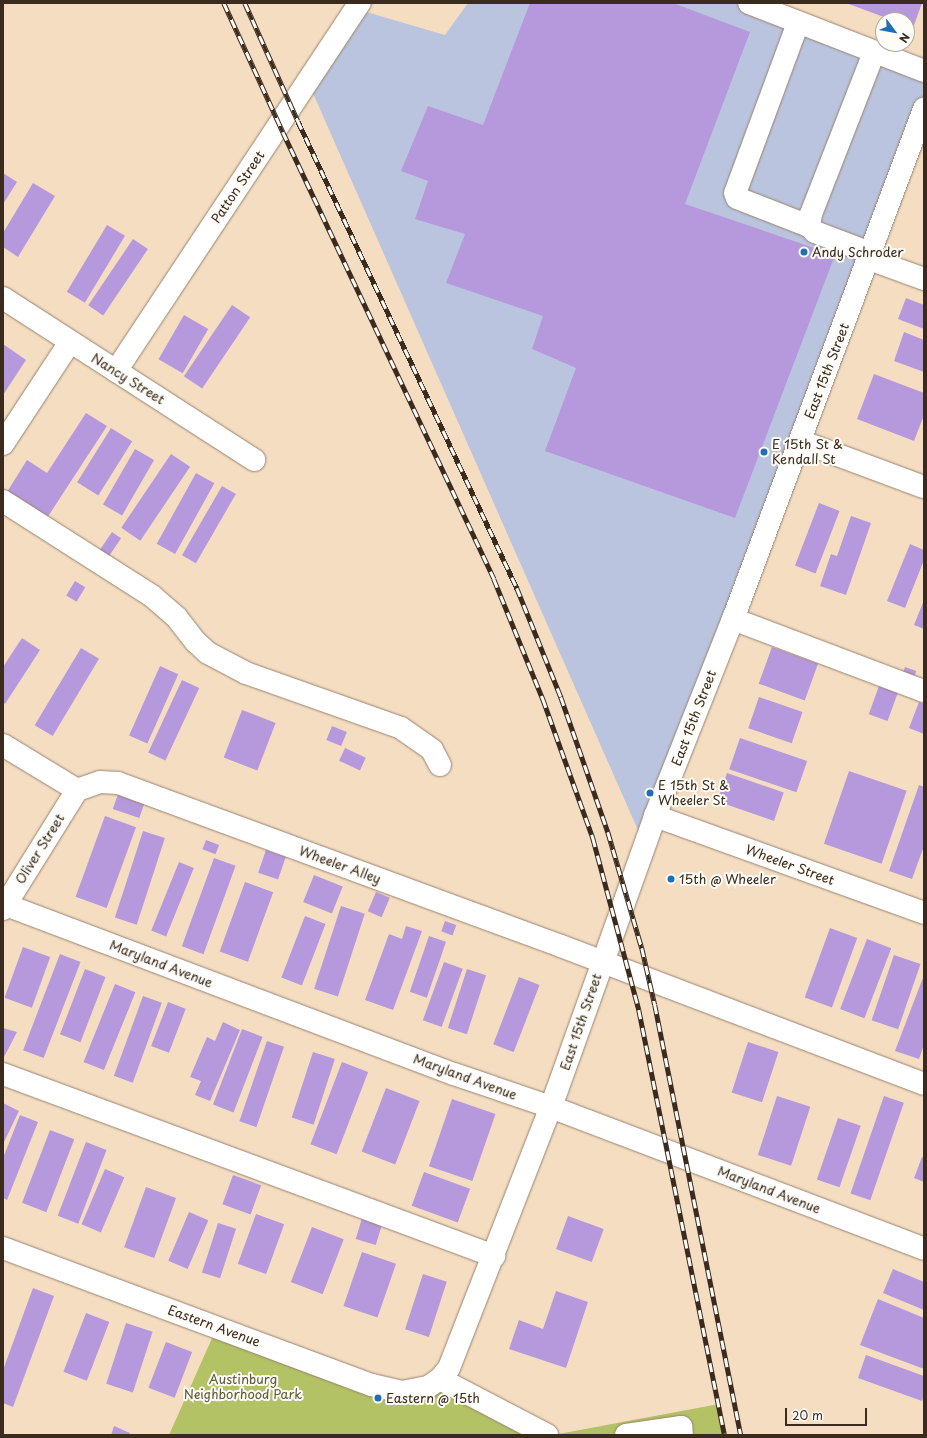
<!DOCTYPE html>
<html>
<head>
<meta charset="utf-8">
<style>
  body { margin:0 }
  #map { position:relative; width:927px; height:1438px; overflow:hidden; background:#f5ddc2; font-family:"Playpen Sans",sans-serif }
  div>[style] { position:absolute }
  .industrial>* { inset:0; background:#bac4de }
  .green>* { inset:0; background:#b3c265 }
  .building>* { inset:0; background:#b699dd; transform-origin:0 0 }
  .roads { filter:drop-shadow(0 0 1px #988470) drop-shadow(0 0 1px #988470) }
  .minor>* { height:22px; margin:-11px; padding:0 11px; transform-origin:11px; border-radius:11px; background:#fff }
  .rail>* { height:4.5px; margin-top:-2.25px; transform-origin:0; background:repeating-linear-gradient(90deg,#fdfcf7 0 9px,#3b2a1e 0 18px); box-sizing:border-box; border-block:1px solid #3b2a1e }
  .dots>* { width:11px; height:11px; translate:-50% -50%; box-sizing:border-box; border:2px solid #fdfcf7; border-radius:50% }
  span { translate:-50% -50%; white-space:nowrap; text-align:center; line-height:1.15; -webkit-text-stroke:4px #fdfcf7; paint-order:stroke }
  .street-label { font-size:13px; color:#3b2a1e }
  .poi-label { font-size:13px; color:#3b2a1e }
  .left { translate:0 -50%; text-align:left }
  .park-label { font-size:13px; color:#5f5833 }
  .frame { position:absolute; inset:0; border:4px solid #3b2a1e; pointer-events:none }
  .north { position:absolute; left:875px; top:12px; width:40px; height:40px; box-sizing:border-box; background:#fdfcf7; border:1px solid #afa8a0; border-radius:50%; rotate:122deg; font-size:11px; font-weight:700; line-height:16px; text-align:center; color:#3b2a1e }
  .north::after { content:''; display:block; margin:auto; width:14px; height:18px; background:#1f6fb2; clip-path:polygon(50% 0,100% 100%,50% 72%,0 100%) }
  .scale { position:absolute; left:785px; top:1408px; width:82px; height:18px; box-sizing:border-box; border:2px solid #3b2a1e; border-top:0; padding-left:5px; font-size:12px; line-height:14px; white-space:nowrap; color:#3b2a1e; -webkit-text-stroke:3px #fdfcf7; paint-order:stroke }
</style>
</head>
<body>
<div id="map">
  <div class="industrial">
    <div style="clip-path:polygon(468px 3px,752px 3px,924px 71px,924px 109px,645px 846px,308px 82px,356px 9px,445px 35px)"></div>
  </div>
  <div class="green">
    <div style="clip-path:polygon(217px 1327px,372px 1385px,440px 1379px,525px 1435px,169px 1435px)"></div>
    <div style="clip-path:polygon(719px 1404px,725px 1435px,553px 1435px)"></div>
  </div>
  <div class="building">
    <div style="clip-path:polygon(530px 3px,673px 3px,750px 32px,685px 204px,835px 255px,735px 518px,545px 451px,576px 368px,532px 349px,543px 316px,446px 283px,465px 234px,415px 219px,428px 181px,401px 171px,428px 106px,483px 125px)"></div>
    <div style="clip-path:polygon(846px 3px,922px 3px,913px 28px,907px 25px,907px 20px,892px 20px)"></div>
    <div style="clip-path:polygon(3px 173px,17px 182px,3px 204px)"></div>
    <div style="clip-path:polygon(33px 183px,55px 196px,18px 257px,3px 247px,3px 233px)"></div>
    <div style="left:107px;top:225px;width:21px;height:78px;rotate:31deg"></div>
    <div style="left:133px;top:239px;width:18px;height:80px;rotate:34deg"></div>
    <div style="clip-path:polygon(906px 298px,924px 305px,924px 329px,898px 319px)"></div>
    <div style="left:232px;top:305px;width:22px;height:86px;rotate:34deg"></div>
    <div style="left:184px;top:315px;width:28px;height:51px;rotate:30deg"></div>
    <div style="clip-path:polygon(904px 332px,924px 340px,924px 372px,894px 361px)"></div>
    <div style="clip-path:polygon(3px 344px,26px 360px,3px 395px)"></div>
    <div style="clip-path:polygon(874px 374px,924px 393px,924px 415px,914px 441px,857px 419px)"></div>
    <div style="clip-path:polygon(86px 413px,107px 426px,47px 518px,7px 492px,27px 460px,47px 473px)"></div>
    <div style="left:111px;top:428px;width:25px;height:64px;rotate:32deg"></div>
    <div style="left:135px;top:449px;width:22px;height:64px;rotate:30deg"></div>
    <div style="left:171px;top:454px;width:23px;height:89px;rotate:34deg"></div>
    <div style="left:196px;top:473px;width:21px;height:81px;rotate:29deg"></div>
    <div style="left:222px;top:486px;width:16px;height:80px;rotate:30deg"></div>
    <div style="left:819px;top:503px;width:22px;height:67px;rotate:21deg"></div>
    <div style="clip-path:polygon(851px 516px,871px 523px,846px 595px,820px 586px,831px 554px,837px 556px)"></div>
    <div style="left:112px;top:532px;width:11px;height:23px;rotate:34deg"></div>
    <div style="clip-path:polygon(910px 544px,924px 550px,924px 560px,905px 608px,887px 601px)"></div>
    <div style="left:75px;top:581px;width:12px;height:17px;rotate:31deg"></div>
    <div style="clip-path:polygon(924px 600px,924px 629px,914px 625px)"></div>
    <div style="clip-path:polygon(22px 638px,40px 650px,5px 704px,3px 702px,3px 667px)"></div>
    <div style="left:772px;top:647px;width:49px;height:39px;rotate:20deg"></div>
    <div style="left:81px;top:648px;width:21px;height:90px;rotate:31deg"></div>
    <div style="left:160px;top:666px;width:20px;height:76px;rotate:24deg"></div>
    <div style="left:905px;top:667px;width:12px;height:9px;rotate:20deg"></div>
    <div style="left:182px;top:680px;width:19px;height:80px;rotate:25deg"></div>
    <div style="left:879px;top:686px;width:20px;height:30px;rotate:20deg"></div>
    <div style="left:759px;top:697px;width:46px;height:33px;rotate:19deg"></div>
    <div style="clip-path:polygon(919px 702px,924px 704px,924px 734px,909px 728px)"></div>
    <div style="left:242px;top:710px;width:36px;height:51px;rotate:21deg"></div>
    <div style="left:332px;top:726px;width:16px;height:15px;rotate:22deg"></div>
    <div style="left:740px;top:738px;width:71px;height:33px;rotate:19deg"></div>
    <div style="left:345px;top:748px;width:23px;height:14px;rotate:25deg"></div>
    <div style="left:849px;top:771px;width:61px;height:77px;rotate:19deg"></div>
    <div style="left:727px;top:773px;width:60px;height:30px;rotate:19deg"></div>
    <div style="clip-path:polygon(919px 785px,924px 787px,924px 846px,912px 879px,889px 871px)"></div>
    <div style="left:119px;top:791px;width:28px;height:19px;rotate:19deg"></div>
    <div style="left:105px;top:816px;width:33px;height:86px;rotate:20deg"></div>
    <div style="left:143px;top:831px;width:23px;height:91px;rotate:18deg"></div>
    <div style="left:206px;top:840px;width:14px;height:10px;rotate:21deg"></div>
    <div style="left:266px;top:850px;width:21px;height:24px;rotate:19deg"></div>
    <div style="left:214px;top:858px;width:23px;height:94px;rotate:20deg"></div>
    <div style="left:179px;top:862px;width:16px;height:74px;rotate:22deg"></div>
    <div style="left:314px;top:875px;width:31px;height:29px;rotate:22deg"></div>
    <div style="left:245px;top:882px;width:30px;height:74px;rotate:20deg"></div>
    <div style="left:376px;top:892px;width:15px;height:21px;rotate:23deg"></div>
    <div style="left:341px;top:906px;width:25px;height:87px;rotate:18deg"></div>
    <div style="left:305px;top:916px;width:22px;height:66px;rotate:21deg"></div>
    <div style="left:445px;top:921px;width:12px;height:11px;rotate:20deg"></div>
    <div style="clip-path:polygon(406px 926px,422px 931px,393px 1010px,365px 1000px,389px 934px,402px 939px)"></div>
    <div style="left:830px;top:928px;width:29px;height:74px;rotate:20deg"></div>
    <div style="left:429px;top:936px;width:18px;height:59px;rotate:19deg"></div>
    <div style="left:867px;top:939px;width:26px;height:75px;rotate:21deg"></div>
    <div style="left:23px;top:947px;width:29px;height:54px;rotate:20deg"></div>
    <div style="left:60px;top:954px;width:22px;height:103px;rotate:21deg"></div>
    <div style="left:894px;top:955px;width:28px;height:69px;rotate:19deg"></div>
    <div style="left:444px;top:962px;width:20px;height:62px;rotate:20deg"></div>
    <div style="left:85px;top:969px;width:22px;height:70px;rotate:21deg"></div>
    <div style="left:467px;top:969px;width:20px;height:62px;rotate:18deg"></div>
    <div style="clip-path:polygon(924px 975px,924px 1045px,919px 1059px,895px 1051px)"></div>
    <div style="left:519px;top:977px;width:22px;height:72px;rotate:21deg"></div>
    <div style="left:115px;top:984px;width:22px;height:84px;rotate:22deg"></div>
    <div style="left:143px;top:996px;width:20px;height:85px;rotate:20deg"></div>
    <div style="left:168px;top:1002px;width:19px;height:47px;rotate:21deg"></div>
    <div style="clip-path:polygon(223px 1022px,240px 1030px,210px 1101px,195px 1095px,201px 1081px,190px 1077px,207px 1037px,215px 1041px)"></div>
    <div style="clip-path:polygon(3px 1028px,17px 1032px,3px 1059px)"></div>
    <div style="left:242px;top:1029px;width:22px;height:81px;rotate:21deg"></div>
    <div style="left:267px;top:1041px;width:18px;height:85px;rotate:19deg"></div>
    <div style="left:748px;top:1042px;width:32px;height:53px;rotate:18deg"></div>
    <div style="left:313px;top:1052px;width:23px;height:69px;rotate:18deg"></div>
    <div style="left:342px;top:1062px;width:28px;height:88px;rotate:21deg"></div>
    <div style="left:386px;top:1088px;width:36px;height:68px;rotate:21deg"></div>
    <div style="left:777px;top:1096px;width:35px;height:62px;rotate:18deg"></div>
    <div style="left:884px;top:1096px;width:21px;height:103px;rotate:19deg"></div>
    <div style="left:452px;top:1099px;width:46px;height:71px;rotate:19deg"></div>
    <div style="clip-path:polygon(3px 1103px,19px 1111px,3px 1144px)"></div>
    <div style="clip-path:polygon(20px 1115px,38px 1122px,7px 1200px,3px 1198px,3px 1158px)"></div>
    <div style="left:838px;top:1118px;width:24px;height:65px;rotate:19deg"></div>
    <div style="left:50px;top:1130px;width:26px;height:78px;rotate:21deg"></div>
    <div style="left:86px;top:1142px;width:22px;height:79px;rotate:21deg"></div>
    <div style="clip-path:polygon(922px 1157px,924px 1158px,924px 1182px,914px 1178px)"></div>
    <div style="left:105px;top:1169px;width:21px;height:60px;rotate:23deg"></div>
    <div style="left:424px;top:1172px;width:49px;height:36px;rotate:20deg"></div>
    <div style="left:233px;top:1175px;width:30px;height:31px;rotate:20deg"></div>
    <div style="left:146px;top:1187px;width:32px;height:64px;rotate:20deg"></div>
    <div style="left:189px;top:1212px;width:21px;height:53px;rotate:23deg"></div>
    <div style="left:256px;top:1214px;width:30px;height:53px;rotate:20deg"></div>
    <div style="left:363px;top:1215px;width:21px;height:25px;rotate:17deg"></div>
    <div style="left:568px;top:1216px;width:38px;height:35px;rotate:20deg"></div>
    <div style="left:218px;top:1223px;width:19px;height:52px;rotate:18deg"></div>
    <div style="left:312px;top:1227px;width:34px;height:59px;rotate:21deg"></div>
    <div style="left:362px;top:1252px;width:36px;height:57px;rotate:19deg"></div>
    <div style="clip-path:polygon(893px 1269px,924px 1282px,924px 1310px,883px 1293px)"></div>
    <div style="left:423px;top:1274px;width:25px;height:58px;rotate:18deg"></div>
    <div style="clip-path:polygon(33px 1288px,54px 1296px,13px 1407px,3px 1403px,3px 1370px)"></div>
    <div style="clip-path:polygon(556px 1291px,588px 1302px,566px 1368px,509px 1349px,519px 1320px,543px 1329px)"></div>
    <div style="clip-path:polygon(878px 1299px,924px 1318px,924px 1369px,860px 1345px)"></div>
    <div style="left:86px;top:1313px;width:25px;height:63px;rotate:21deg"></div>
    <div style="left:126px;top:1323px;width:28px;height:64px;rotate:18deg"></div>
    <div style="left:166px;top:1342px;width:28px;height:49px;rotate:21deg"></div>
    <div style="clip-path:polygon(866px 1355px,924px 1376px,924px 1395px,922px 1401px,858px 1378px)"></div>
    <div style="clip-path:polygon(114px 1426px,130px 1433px,129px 1435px,111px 1435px)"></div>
  </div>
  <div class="roads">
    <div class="minor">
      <div style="left:749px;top:3px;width:188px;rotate:21.2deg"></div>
      <div style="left:798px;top:23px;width:181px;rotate:110.3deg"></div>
      <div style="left:735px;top:193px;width:5px;rotate:68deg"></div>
      <div style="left:737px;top:198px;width:77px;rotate:21.3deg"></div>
      <div style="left:809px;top:226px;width:8px;rotate:45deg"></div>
      <div style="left:815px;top:232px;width:59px;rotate:20.9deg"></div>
      <div style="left:809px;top:226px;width:12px;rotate:-81deg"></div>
      <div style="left:811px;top:214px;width:174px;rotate:-68.7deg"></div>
      <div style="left:869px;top:259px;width:59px;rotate:20deg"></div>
      <div style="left:3px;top:298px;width:299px;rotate:32.8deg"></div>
      <div style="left:116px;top:371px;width:442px;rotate:-56.5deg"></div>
      <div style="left:800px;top:441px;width:132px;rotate:20.4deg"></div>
      <div style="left:3px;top:444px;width:122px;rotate:-56.7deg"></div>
      <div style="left:3px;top:501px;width:177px;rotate:32.5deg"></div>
      <div style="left:152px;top:596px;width:33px;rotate:41deg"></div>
      <div style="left:177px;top:618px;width:31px;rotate:52deg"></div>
      <div style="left:196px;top:642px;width:16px;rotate:43deg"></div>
      <div style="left:208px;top:653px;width:43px;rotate:27.8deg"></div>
      <div style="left:246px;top:673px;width:164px;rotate:19.5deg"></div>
      <div style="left:401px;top:728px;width:38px;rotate:35deg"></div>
      <div style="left:432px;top:750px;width:17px;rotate:62deg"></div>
      <div style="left:733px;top:619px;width:204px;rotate:20.7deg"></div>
      <div style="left:3px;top:745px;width:87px;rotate:31.3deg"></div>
      <div style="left:77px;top:790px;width:24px;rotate:-19deg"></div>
      <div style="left:100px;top:782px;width:18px;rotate:3deg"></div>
      <div style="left:118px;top:783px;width:472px;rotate:20.2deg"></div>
      <div style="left:561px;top:946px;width:388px;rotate:20.8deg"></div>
      <div style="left:655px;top:816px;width:286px;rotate:19.8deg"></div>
      <div style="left:6px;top:905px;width:479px;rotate:20.7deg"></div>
      <div style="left:454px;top:1074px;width:102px;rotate:18.8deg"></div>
      <div style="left:551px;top:1107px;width:399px;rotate:20.8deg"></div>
      <div style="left:3px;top:909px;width:140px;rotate:-58.1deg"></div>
      <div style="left:3px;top:1074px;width:524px;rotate:20.34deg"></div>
      <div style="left:3px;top:1248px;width:394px;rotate:20.4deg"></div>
      <div style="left:372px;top:1385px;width:31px;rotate:13deg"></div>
      <div style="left:402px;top:1392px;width:26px;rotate:-11deg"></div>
      <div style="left:428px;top:1387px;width:14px;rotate:-34deg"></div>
      <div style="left:440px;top:1379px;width:14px;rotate:-51deg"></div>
      <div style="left:449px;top:1368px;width:280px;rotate:-68.7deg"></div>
      <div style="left:551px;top:1107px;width:309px;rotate:-70.3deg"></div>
      <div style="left:655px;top:816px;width:212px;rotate:-68.4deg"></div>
      <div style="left:733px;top:619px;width:545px;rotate:-69.47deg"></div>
      <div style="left:440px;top:1379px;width:121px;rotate:27.6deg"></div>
      <div style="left:626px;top:1435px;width:56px;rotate:-8.3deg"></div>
      <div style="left:681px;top:1427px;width:8px;rotate:83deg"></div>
    </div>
  </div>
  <div class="rail">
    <div style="left:224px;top:3px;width:142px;rotate:65.4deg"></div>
    <div style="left:283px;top:132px;width:494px;rotate:64.7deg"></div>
    <div style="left:494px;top:579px;width:130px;rotate:67.8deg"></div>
    <div style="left:543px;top:699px;width:148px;rotate:70.2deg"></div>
    <div style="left:593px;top:838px;width:178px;rotate:75deg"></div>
    <div style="left:639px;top:1010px;width:434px;rotate:78.6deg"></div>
    <div style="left:245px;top:3px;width:129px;rotate:65.8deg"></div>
    <div style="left:298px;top:121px;width:516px;rotate:64.88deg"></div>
    <div style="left:517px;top:588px;width:118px;rotate:68deg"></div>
    <div style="left:561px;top:697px;width:143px;rotate:70.8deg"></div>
    <div style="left:608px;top:832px;width:121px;rotate:73.7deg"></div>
    <div style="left:642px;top:948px;width:58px;rotate:77.2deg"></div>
    <div style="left:655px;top:1005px;width:439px;rotate:78.7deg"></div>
  </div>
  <div class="dots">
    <div style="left:804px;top:252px;background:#1f6fb2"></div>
    <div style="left:764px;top:452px;background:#1f6fb2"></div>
    <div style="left:650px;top:793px;background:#1f6fb2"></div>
    <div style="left:671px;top:879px;background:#1f6fb2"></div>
    <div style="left:378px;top:1398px;background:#1f6fb2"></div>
  </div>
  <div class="street-label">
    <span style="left:238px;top:187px;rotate:-56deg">Patton Street</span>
    <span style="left:827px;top:371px;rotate:-69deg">East 15th Street</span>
    <span style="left:128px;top:379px;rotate:32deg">Nancy Street</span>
    <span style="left:694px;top:718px;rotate:-69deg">East 15th Street</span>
    <span style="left:40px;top:849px;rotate:-58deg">Oliver Street</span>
    <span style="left:340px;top:865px;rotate:20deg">Wheeler Alley</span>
    <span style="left:790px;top:865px;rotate:20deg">Wheeler Street</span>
    <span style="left:161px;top:964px;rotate:21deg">Maryland Avenue</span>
    <span style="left:581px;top:1022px;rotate:-71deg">East 15th Street</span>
    <span style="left:465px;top:1077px;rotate:20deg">Maryland Avenue</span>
    <span style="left:769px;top:1190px;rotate:21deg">Maryland Avenue</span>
    <span style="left:214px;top:1326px;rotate:20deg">Eastern Avenue</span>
  </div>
  <div class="poi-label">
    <span class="left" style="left:812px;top:252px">Andy Schroder</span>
    <span class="left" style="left:772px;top:452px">E 15th St &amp;<br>Kendall St</span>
    <span class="left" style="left:658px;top:793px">E 15th St &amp;<br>Wheeler St</span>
    <span class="left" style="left:679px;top:879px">15th @ Wheeler</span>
    <span class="left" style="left:386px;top:1398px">Eastern @ 15th</span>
  </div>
  <div class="park-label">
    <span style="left:243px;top:1387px">Austinburg<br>Neighborhood Park</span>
  </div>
  <div class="frame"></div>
  <div class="north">N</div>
  <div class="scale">20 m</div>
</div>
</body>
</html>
